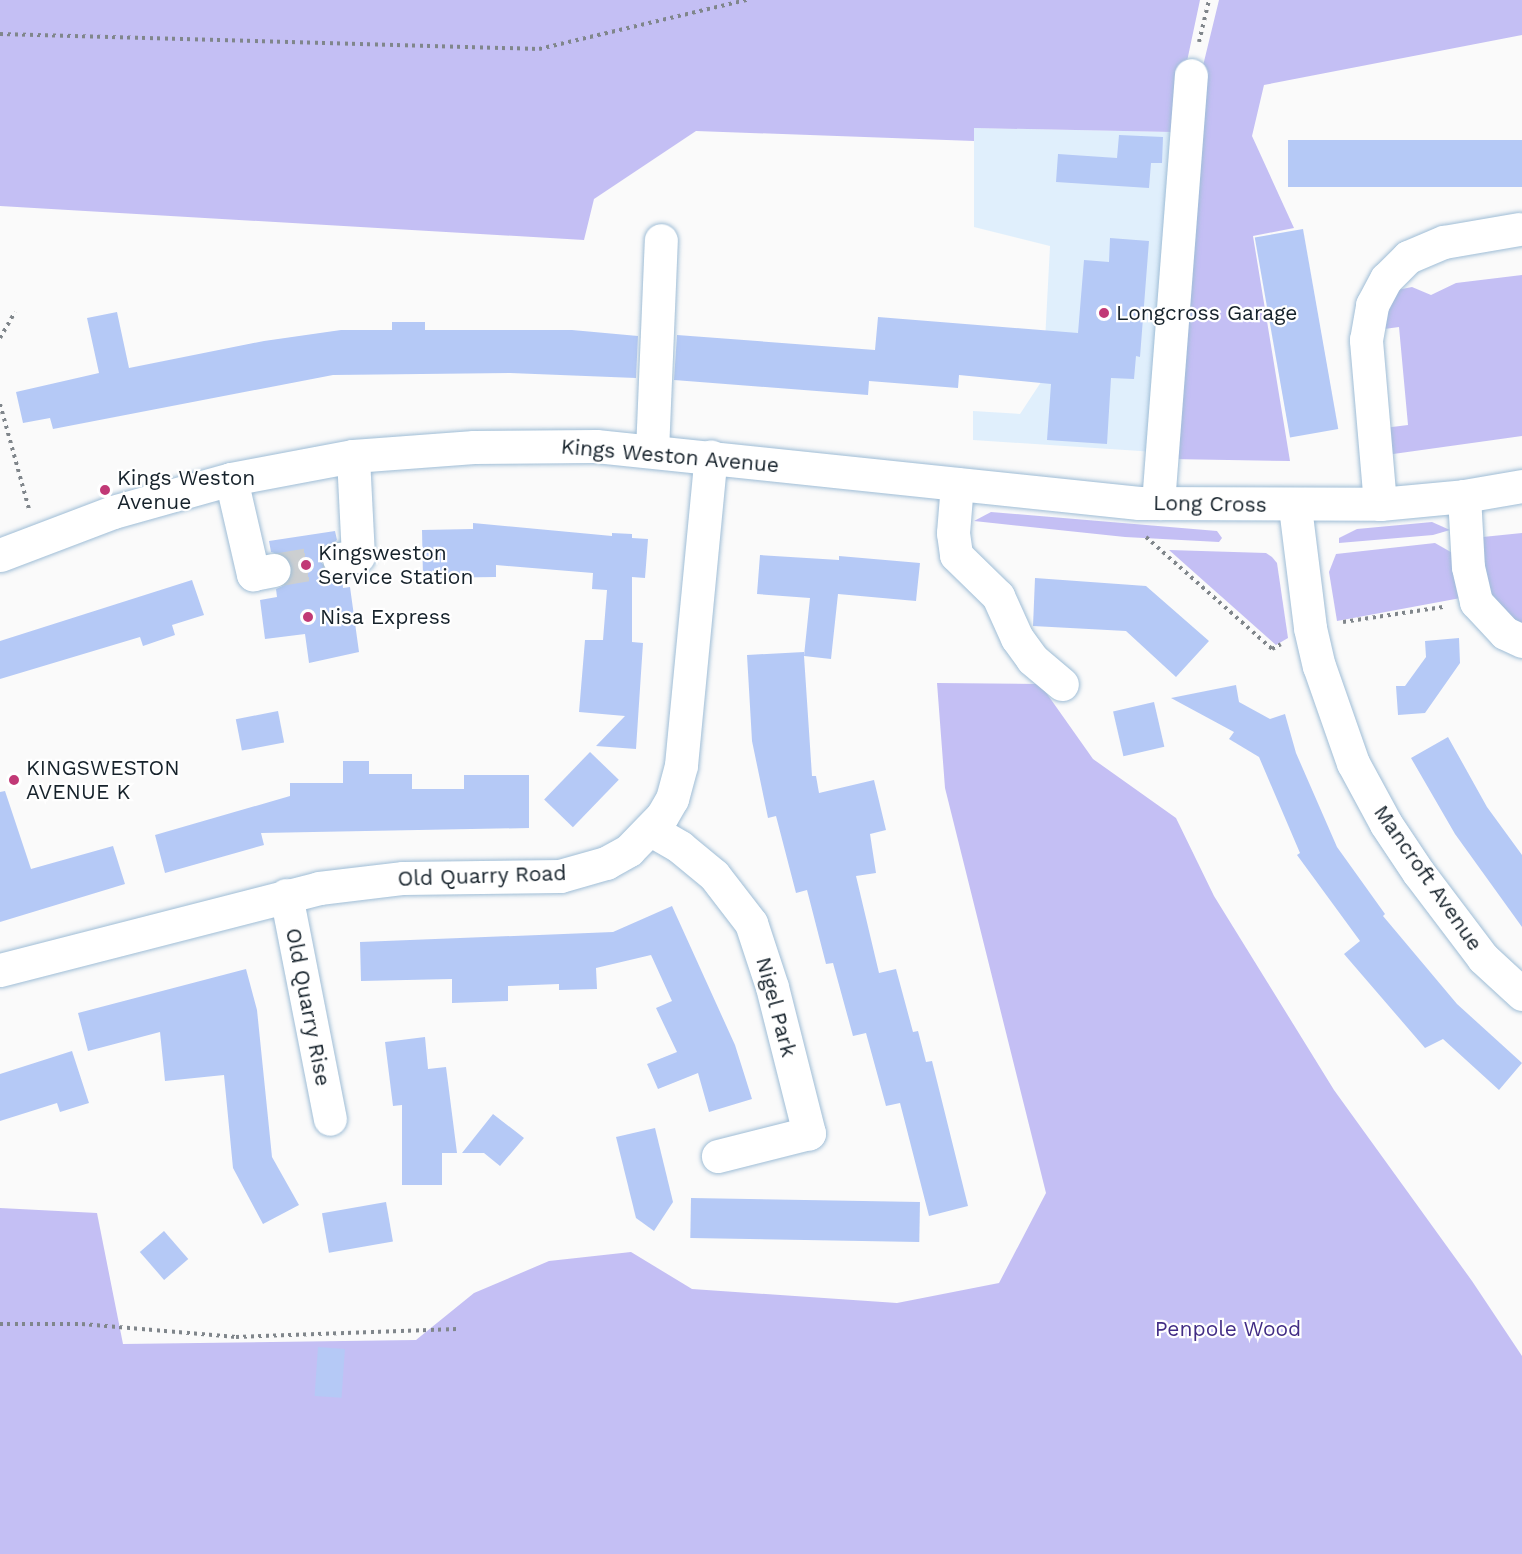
<!DOCTYPE html>
<html>
<head>
<meta charset="utf-8">
<style>
  body { margin:0 }
  #map { position:relative; width:1522px; height:1554px; overflow:hidden; background:#fafafa; font-family:"Work Sans",sans-serif }
  div>[style] { position:absolute }
  .built>* { inset:0; background:#e0effc }
  .green>* { inset:0; background:#c4bff4 }
  .building>* { inset:0; background:#b5c9f6; transform-origin:0 0 }
  .minor-tunnel>* { height:33px; margin-top:-16.5px; transform-origin:0; background:repeating-linear-gradient(90deg,#cccfd1 0 33px,transparent 0 49px) }
  .path>* { height:4px; margin-top:-2px; transform-origin:0; background:repeating-linear-gradient(90deg,#80868b 0 3px,transparent 0 7.5px) }
  .roads { filter:drop-shadow(0 0 2px #9fbdd6) drop-shadow(0 0 2px #9fbdd6) }
  .minor>* { height:33px; margin:-16.5px; padding:0 16.5px; transform-origin:16.5px; border-radius:16.5px; background:#fff }
  .dots>* { width:16px; height:16px; translate:-50% -50%; box-sizing:border-box; border:3px solid #fff; border-radius:50% }
  span { translate:-50% -50%; white-space:nowrap; text-align:center; line-height:1.15; -webkit-text-stroke:4.5px #fff; paint-order:stroke }
  .poi-label { font-size:21px; color:#16222b }
  .left { translate:0 -50%; text-align:left }
  .street-label { font-size:21px; color:#16222b }
  .park-label { font-size:21px; color:#422d85 }
</style>
</head>
<body>
<div id="map">
  <div class="built">
    <div style="clip-path:polygon(974px 128px,1172px 132px,1155px 452px,973px 440px,973px 411px,1020px 414px,1043px 379px,1050px 246px,974px 227px)"></div>
  </div>
  <div class="green">
    <div style="clip-path:polygon(0 0,1200px 0,1172px 132px,974px 128px,974px 141px,696px 131px,594px 199px,584px 240px,0 206px)"></div>
    <div style="clip-path:polygon(1219px 0,1522px 0,1522px 35px,1264px 85px,1252px 136px,1294px 228px,1253px 236px,1290px 461px,1170px 459px,1200px 78px)"></div>
    <div style="clip-path:polygon(1522px 275px,1522px 436px,1386px 455px,1384px 428px,1408px 425px,1399px 327px,1377px 330px,1397px 290px,1412px 287px,1431px 295px,1456px 283px)"></div>
    <div style="clip-path:polygon(991px 512px,1217px 531px,1222px 538px,1219px 542px,1125px 537px,974px 521px)"></div>
    <div style="clip-path:polygon(1432px 522px,1450px 530px,1433px 535px,1339px 543px,1339px 538px,1357px 529px)"></div>
    <div style="clip-path:polygon(1522px 533px,1522px 631px,1488px 600px,1473px 538px)"></div>
    <div style="clip-path:polygon(1435px 543px,1456px 555px,1466px 597px,1337px 621px,1329px 572px,1336px 554px)"></div>
    <div style="clip-path:polygon(1169px 550px,1266px 553px,1272px 557px,1277px 563px,1288px 638px,1276px 645px)"></div>
    <div style="clip-path:polygon(937px 683px,1040px 684px,1093px 759px,1176px 818px,1214px 896px,1334px 1090px,1472px 1281px,1522px 1356px,1522px 1554px,0 1554px,0 1208px,97px 1213px,123px 1344px,416px 1340px,474px 1293px,549px 1261px,631px 1252px,692px 1289px,897px 1303px,999px 1283px,1046px 1193px,945px 788px)"></div>
  </div>
  <div class="building">
    <div style="clip-path:polygon(1119px 135px,1163px 137px,1162px 163px,1151px 163px,1149px 188px,1056px 182px,1058px 154px,1117px 158px)"></div>
    <div style="left:1522px;top:140px;width:47px;height:234px;rotate:90deg"></div>
    <div style="left:1303px;top:229px;width:203px;height:49px;rotate:80deg"></div>
    <div style="clip-path:polygon(1110px 238px,1149px 241px,1140px 357px,1136px 356px,1134px 379px,1111px 378px,1107px 444px,1047px 440px,1051px 384px,959px 375px,958px 388px,869px 381px,868px 395px,674px 380px,677px 335px,875px 350px,878px 317px,1078px 333px,1084px 260px,1109px 262px)"></div>
    <div style="clip-path:polygon(117px 312px,129px 368px,264px 341px,341px 330px,392px 330px,392px 322px,425px 322px,425px 330px,572px 330px,638px 336px,636px 378px,510px 373px,333px 375px,53px 429px,50px 418px,23px 423px,16px 392px,99px 373px,87px 318px)"></div>
    <div style="clip-path:polygon(473px 523px,612px 536px,612px 533px,632px 534px,632px 538px,648px 539px,645px 578px,632px 577px,632px 642px,643px 643px,636px 749px,596px 746px,625px 716px,579px 712px,585px 640px,603px 640px,607px 590px,592px 589px,593px 573px,496px 565px,496px 577px,423px 578px,422px 530px,473px 529px)"></div>
    <div style="clip-path:polygon(335px 531px,337px 540px,322px 552px,321px 562px,332px 576px,342px 578px,343px 588px,350px 587px,359px 652px,309px 663px,305px 634px,265px 639px,260px 600px,277px 597px,276px 589px,287px 584px,292px 567px,288px 557px,271px 552px,269px 541px)"></div>
    <div style="clip-path:polygon(760px 555px,839px 560px,839px 556px,920px 563px,916px 601px,838px 594px,831px 659px,804px 656px,812px 776px,816px 776px,819px 793px,874px 780px,886px 830px,870px 834px,876px 873px,856px 876px,879px 973px,896px 969px,913px 1032px,918px 1031px,926px 1062px,932px 1061px,968px 1206px,929px 1216px,900px 1103px,886px 1106px,866px 1033px,853px 1036px,833px 963px,826px 964px,807px 890px,796px 893px,776px 816px,768px 818px,752px 741px,747px 655px,804px 652px,804px 656px,810px 598px,757px 594px)"></div>
    <div style="clip-path:polygon(1035px 578px,1146px 586px,1209px 641px,1176px 677px,1126px 631px,1033px 626px)"></div>
    <div style="clip-path:polygon(192px 580px,204px 615px,172px 625px,175px 635px,143px 646px,140px 637px,0 679px,0 641px)"></div>
    <div style="clip-path:polygon(1459px 638px,1460px 663px,1425px 713px,1398px 715px,1396px 686px,1405px 686px,1426px 657px,1425px 641px)"></div>
    <div style="clip-path:polygon(1236px 685px,1239px 702px,1270px 719px,1285px 714px,1296px 753px,1337px 847px,1385px 914px,1383px 916px,1457px 1004px,1522px 1063px,1499px 1090px,1443px 1039px,1425px 1048px,1344px 954px,1360px 941px,1297px 855px,1300px 853px,1259px 757px,1229px 739px,1234px 732px,1171px 698px)"></div>
    <div style="left:1154px;top:702px;width:46px;height:42px;rotate:77deg"></div>
    <div style="left:278px;top:711px;width:32px;height:43px;rotate:79deg"></div>
    <div style="clip-path:polygon(1448px 737px,1487px 807px,1522px 855px,1522px 927px,1455px 834px,1411px 758px)"></div>
    <div style="left:590px;top:752px;width:40px;height:66px;rotate:44deg"></div>
    <div style="clip-path:polygon(343px 761px,369px 761px,369px 774px,412px 774px,412px 789px,464px 789px,464px 775px,529px 775px,529px 828px,261px 833px,264px 845px,165px 873px,155px 835px,290px 796px,290px 783px,343px 783px)"></div>
    <div style="clip-path:polygon(5px 791px,31px 869px,113px 846px,125px 884px,0 922px,0 792px)"></div>
    <div style="clip-path:polygon(672px 906px,735px 1045px,752px 1099px,709px 1112px,698px 1073px,658px 1089px,647px 1064px,677px 1052px,656px 1008px,672px 1001px,651px 955px,596px 968px,597px 989px,559px 990px,559px 984px,508px 986px,508px 1001px,452px 1003px,452px 979px,361px 981px,360px 942px,613px 932px)"></div>
    <div style="clip-path:polygon(246px 969px,257px 1010px,272px 1157px,299px 1205px,263px 1224px,233px 1168px,224px 1075px,165px 1081px,160px 1032px,88px 1051px,78px 1013px)"></div>
    <div style="clip-path:polygon(425px 1037px,428px 1069px,446px 1067px,457px 1153px,442px 1153px,442px 1185px,402px 1185px,402px 1105px,393px 1106px,385px 1042px)"></div>
    <div style="clip-path:polygon(72px 1051px,89px 1103px,60px 1112px,57px 1103px,0 1121px,0 1074px)"></div>
    <div style="clip-path:polygon(493px 1114px,524px 1138px,500px 1166px,484px 1153px,462px 1153px)"></div>
    <div style="clip-path:polygon(655px 1128px,673px 1202px,654px 1231px,636px 1218px,616px 1137px)"></div>
    <div style="left:691px;top:1198px;width:229px;height:40px;rotate:1deg"></div>
    <div style="left:386px;top:1202px;width:40px;height:65px;rotate:80deg"></div>
    <div style="left:164px;top:1231px;width:37px;height:32px;rotate:49deg"></div>
    <div style="left:318px;top:1347px;width:27px;height:49px;rotate:4deg"></div>
  </div>
  <div class="minor-tunnel">
    <div style="left:274px;top:570px;width:66px;rotate:-9.6deg"></div>
  </div>
  <div class="path">
    <div style="left:0;top:34px;width:539px;rotate:1.59deg"></div>
    <div style="left:539px;top:49px;width:214px;rotate:-13.3deg"></div>
    <div style="left:1199px;top:42px;width:43px;rotate:-76.6deg"></div>
    <div style="left:0;top:338px;width:30px;rotate:-60deg"></div>
    <div style="left:0;top:404px;width:109px;rotate:74.6deg"></div>
    <div style="left:1146px;top:537px;width:169px;rotate:41.6deg"></div>
    <div style="left:1272px;top:649px;width:10px;rotate:-29deg"></div>
    <div style="left:1343px;top:622px;width:101px;rotate:-8.5deg"></div>
    <div style="left:0;top:1324px;width:82px"></div>
    <div style="left:82px;top:1324px;width:155px;rotate:4.8deg"></div>
    <div style="left:236px;top:1337px;width:221px;rotate:-2.1deg"></div>
  </div>
  <div class="roads">
    <div class="minor">
      <div style="left:652px;top:451px;width:211px;rotate:-87.6deg"></div>
      <div style="left:231px;top:479px;width:98px;rotate:77deg"></div>
      <div style="left:253px;top:574px;width:21px;rotate:-11deg"></div>
      <div style="left:957px;top:484px;width:49px;rotate:94.7deg"></div>
      <div style="left:953px;top:533px;width:22px;rotate:82deg"></div>
      <div style="left:956px;top:555px;width:59px;rotate:44.3deg"></div>
      <div style="left:998px;top:596px;width:46px;rotate:65.7deg"></div>
      <div style="left:1017px;top:638px;width:26px;rotate:54deg"></div>
      <div style="left:1032px;top:659px;width:39px;rotate:40deg"></div>
      <div style="left:1464px;top:496px;width:71px;rotate:86.8deg"></div>
      <div style="left:1468px;top:567px;width:36px;rotate:77deg"></div>
      <div style="left:1476px;top:602px;width:42px;rotate:46.9deg"></div>
      <div style="left:1505px;top:633px;width:19px;rotate:25deg"></div>
      <div style="left:1158px;top:503px;width:429px;rotate:-85.6deg"></div>
      <div style="left:1380px;top:504px;width:165px;rotate:-94.9deg"></div>
      <div style="left:1366px;top:340px;width:36px;rotate:-80deg"></div>
      <div style="left:1372px;top:305px;width:30px;rotate:-62deg"></div>
      <div style="left:1386px;top:279px;width:31px;rotate:-45deg"></div>
      <div style="left:1408px;top:257px;width:39px;rotate:-23deg"></div>
      <div style="left:1444px;top:242px;width:76px;rotate:-9.8deg"></div>
      <div style="left:1295px;top:507px;width:122px;rotate:82.9deg"></div>
      <div style="left:1310px;top:628px;width:39px;rotate:77deg"></div>
      <div style="left:1319px;top:666px;width:103px;rotate:70.7deg"></div>
      <div style="left:1353px;top:763px;width:69px;rotate:61.6deg"></div>
      <div style="left:1386px;top:824px;width:58px;rotate:56.3deg"></div>
      <div style="left:1418px;top:872px;width:108px;rotate:52.9deg"></div>
      <div style="left:1483px;top:958px;width:53px;rotate:42.7deg"></div>
      <div style="left:0;top:555px;width:121px;rotate:-20.8deg"></div>
      <div style="left:113px;top:512px;width:123px;rotate:-15.6deg"></div>
      <div style="left:231px;top:479px;width:124px;rotate:-10.7deg"></div>
      <div style="left:353px;top:456px;width:121px;rotate:-4.3deg"></div>
      <div style="left:474px;top:447px;width:122px;rotate:-0.5deg"></div>
      <div style="left:596px;top:446px;width:546px;rotate:5.99deg"></div>
      <div style="left:1139px;top:503px;width:241px;rotate:0.2deg"></div>
      <div style="left:1380px;top:504px;width:84px;rotate:-5.4deg"></div>
      <div style="left:1464px;top:496px;width:59px;rotate:-9.8deg"></div>
      <div style="left:339px;top:559px;width:19px;rotate:-9deg"></div>
      <div style="left:358px;top:556px;width:100px;rotate:-92.9deg"></div>
      <div style="left:651px;top:830px;width:34px;rotate:30deg"></div>
      <div style="left:680px;top:847px;width:44px;rotate:39.5deg"></div>
      <div style="left:714px;top:875px;width:61px;rotate:52.4deg"></div>
      <div style="left:751px;top:923px;width:67px;rotate:71.8deg"></div>
      <div style="left:772px;top:987px;width:151px;rotate:75.8deg"></div>
      <div style="left:809px;top:1133px;width:94px;rotate:165.8deg"></div>
      <div style="left:286px;top:895px;width:228px;rotate:78.9deg"></div>
      <div style="left:0;top:970px;width:329px;rotate:-14.4deg"></div>
      <div style="left:319px;top:888px;width:85px;rotate:-6.8deg"></div>
      <div style="left:403px;top:878px;width:157px;rotate:-0.7deg"></div>
      <div style="left:560px;top:876px;width:48px;rotate:-15.8deg"></div>
      <div style="left:606px;top:863px;width:26px;rotate:-29deg"></div>
      <div style="left:629px;top:850px;width:47px;rotate:-45.9deg"></div>
      <div style="left:662px;top:816px;width:20px;rotate:-60deg"></div>
      <div style="left:672px;top:799px;width:35px;rotate:-75deg"></div>
      <div style="left:681px;top:765px;width:310px;rotate:-84.5deg"></div>
    </div>
  </div>
  <div class="dots">
    <div style="left:1104px;top:313px;background:#c13976"></div>
    <div style="left:105px;top:490px;background:#c13976"></div>
    <div style="left:306px;top:565px;background:#c13976"></div>
    <div style="left:308px;top:617px;background:#c13976"></div>
    <div style="left:14px;top:780px;background:#c13976"></div>
  </div>
  <div class="poi-label">
    <span class="left" style="left:1116px;top:313px">Longcross Garage</span>
    <span class="left" style="left:117px;top:490px">Kings Weston<br>Avenue</span>
    <span class="left" style="left:318px;top:565px">Kingsweston<br>Service Station</span>
    <span class="left" style="left:320px;top:617px">Nisa Express</span>
    <span class="left" style="left:26px;top:780px">KINGSWESTON<br>AVENUE K</span>
  </div>
  <div class="street-label">
    <span style="left:670px;top:456px;rotate:5deg">Kings Weston Avenue</span>
    <span style="left:1210px;top:504px;rotate:1deg">Long Cross</span>
    <span style="left:482px;top:876px;rotate:-2deg">Old Quarry Road</span>
    <span style="left:1428px;top:878px;rotate:55deg">Mancroft Avenue</span>
    <span style="left:308px;top:1007px;rotate:79deg">Old Quarry Rise</span>
    <span style="left:776px;top:1007px;rotate:75deg">Nigel Park</span>
  </div>
  <div class="park-label">
    <span style="left:1228px;top:1329px">Penpole Wood</span>
  </div>
</div>
</body>
</html>
